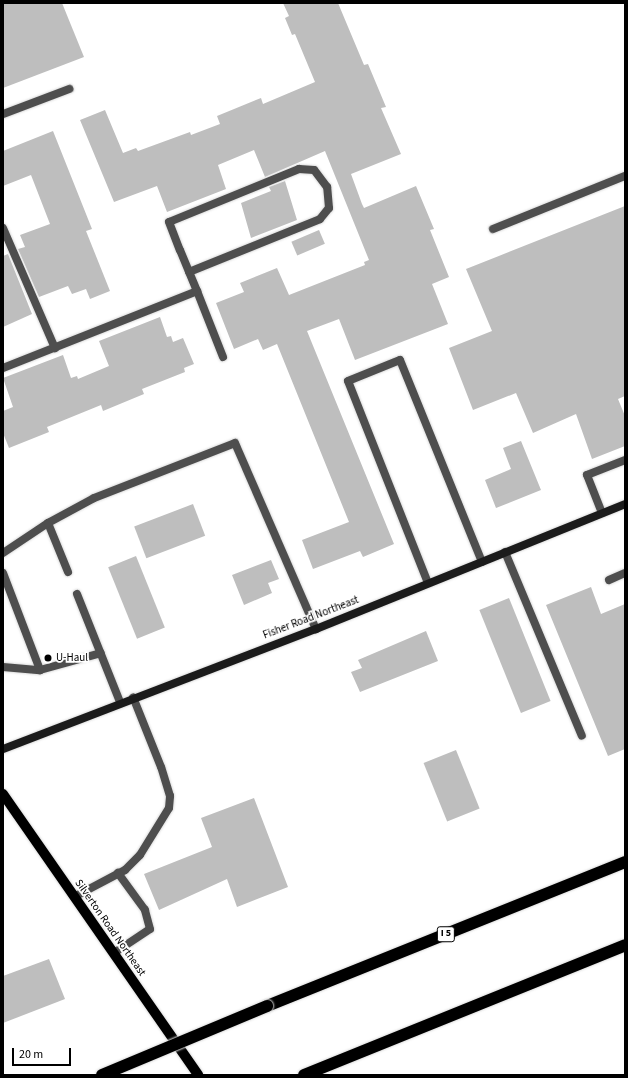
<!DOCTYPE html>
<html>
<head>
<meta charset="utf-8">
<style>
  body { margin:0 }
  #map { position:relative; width:628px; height:1078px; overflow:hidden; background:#fff; font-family:"Source Sans 3",sans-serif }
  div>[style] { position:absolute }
  .building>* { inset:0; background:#bebebe; transform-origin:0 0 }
  .roads { filter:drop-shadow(0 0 1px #dbdbdb) drop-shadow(0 0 1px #dbdbdb) }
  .lane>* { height:8px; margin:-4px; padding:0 4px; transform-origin:4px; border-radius:4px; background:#4e4e4e }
  .street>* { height:8px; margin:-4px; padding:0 4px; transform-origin:4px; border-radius:4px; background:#4e4e4e }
  .secondary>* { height:8px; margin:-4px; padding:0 4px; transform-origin:4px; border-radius:4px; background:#1b1b1b }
  .primary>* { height:10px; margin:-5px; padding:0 5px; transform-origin:5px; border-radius:5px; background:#000 }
  .highway>* { height:12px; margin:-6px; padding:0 6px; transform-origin:6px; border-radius:6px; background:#000 }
  .bridges { filter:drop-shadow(0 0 1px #dbdbdb) drop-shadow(0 0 1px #dbdbdb) }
  .highway-bridge>* { height:12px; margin:-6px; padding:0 6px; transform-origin:6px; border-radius:6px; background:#000 }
  .dots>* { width:11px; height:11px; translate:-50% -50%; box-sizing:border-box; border:2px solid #fff; border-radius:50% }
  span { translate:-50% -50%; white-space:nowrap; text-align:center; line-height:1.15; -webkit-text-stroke:3.5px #fff; paint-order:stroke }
  .shield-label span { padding:1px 3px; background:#fff; border:1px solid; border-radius:3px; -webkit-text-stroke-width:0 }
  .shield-label { font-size:10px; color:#000; font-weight:700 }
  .street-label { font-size:11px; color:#000 }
  .poi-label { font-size:11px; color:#000 }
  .left { translate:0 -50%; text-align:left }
  .frame { position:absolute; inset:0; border:4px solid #000; pointer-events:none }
  .scale { position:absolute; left:12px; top:1048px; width:59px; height:18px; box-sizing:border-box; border:2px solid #000; border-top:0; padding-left:5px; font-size:12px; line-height:14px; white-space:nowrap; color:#000; -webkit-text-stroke:3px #fff; paint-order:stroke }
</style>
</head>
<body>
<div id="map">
  <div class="building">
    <div style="clip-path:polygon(3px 3px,62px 3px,84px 57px,3px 88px)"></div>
    <div style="clip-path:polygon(283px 3px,338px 3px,364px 65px,368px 64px,386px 107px,381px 108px,401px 154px,351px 174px,362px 204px,364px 208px,416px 186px,434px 229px,430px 230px,449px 277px,432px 284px,448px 324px,355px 360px,339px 319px,307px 331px,394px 544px,363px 557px,360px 551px,313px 569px,302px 540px,349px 522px,277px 344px,263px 350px,258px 339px,234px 349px,216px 303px,244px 292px,240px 283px,277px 268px,289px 295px,365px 265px,364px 262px,369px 260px,325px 151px,265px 177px,254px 150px,218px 165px,226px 189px,167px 212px,157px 186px,114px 202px,80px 120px,105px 110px,123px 153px,136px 148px,138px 151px,190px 132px,191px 135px,220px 124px,217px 116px,261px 98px,263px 104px,315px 82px,295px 34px,292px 35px,285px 18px,289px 16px)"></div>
    <div style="clip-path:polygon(53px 131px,92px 229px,86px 231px,110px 291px,90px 299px,86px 289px,72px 294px,68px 286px,39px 297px,18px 249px,25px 247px,20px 235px,50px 224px,31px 175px,3px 186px,3px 151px)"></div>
    <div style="clip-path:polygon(285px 181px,297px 220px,251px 238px,241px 203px,271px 191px,269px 187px)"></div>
    <div style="clip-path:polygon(625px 206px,625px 396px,618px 399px,625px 416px,625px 446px,592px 459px,576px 414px,533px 433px,516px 393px,473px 410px,449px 348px,492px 331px,466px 269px)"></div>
    <div style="left:319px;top:230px;width:15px;height:30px;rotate:67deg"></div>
    <div style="clip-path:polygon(8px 254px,32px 314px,3px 327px,3px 256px)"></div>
    <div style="clip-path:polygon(160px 317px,167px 337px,171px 336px,173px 342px,183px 338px,194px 364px,184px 368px,185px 372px,142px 389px,144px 394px,103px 411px,101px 405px,47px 427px,49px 432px,9px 448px,3px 433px,3px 411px,13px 407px,3px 378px,63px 355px,71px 378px,77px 376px,78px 379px,109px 366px,99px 341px)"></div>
    <div style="clip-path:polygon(521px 441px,541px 490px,496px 508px,485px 480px,511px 469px,503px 448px)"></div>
    <div style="left:193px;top:504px;width:34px;height:63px;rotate:69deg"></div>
    <div style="left:136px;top:556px;width:77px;height:30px;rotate:68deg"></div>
    <div style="clip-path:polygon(271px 560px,279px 579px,268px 583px,272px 593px,244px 605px,232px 575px)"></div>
    <div style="clip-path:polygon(591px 587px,601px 614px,625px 604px,625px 749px,608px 756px,546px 605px)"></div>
    <div style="left:509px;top:598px;width:111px;height:32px;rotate:68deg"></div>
    <div style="clip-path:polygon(426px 631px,438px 661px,360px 692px,351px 672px,362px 668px,358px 660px)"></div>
    <div style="left:456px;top:750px;width:63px;height:35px;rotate:68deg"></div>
    <div style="clip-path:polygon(254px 798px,288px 887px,237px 907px,227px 879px,159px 910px,144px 874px,212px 847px,201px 818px)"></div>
    <div style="clip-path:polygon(49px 959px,65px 999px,3px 1023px,3px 976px)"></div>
  </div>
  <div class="roads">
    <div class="lane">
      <div style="left:3px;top:114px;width:71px;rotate:-20.7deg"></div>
      <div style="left:493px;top:229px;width:142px;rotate:-21.9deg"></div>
      <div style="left:189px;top:272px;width:141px;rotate:-22deg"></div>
      <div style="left:320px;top:219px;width:14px;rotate:-51deg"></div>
      <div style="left:329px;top:208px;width:21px;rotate:-95deg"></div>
      <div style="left:327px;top:187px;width:21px;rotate:-127deg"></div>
      <div style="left:314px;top:170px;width:15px;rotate:-176deg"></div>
      <div style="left:299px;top:169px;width:140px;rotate:157.8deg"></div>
      <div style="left:169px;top:222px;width:30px;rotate:69deg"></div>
      <div style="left:180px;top:250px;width:44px;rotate:67.5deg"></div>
      <div style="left:197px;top:291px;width:71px;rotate:68.5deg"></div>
      <div style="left:3px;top:368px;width:209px;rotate:-21.6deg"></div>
      <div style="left:602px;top:513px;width:41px;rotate:-111.5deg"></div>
      <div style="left:587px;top:475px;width:41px;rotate:-21.5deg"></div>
      <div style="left:48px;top:523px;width:53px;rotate:67.8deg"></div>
      <div style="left:505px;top:552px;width:199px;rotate:67.3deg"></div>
      <div style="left:3px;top:553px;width:54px;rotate:-33.7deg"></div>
      <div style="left:48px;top:523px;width:52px;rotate:-28.5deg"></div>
      <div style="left:94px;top:498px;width:151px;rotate:-21.3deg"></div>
      <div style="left:235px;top:443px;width:203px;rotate:66.5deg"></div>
      <div style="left:3px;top:573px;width:104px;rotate:69.1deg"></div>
      <div style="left:609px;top:580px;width:17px;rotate:-24deg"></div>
      <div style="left:428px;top:583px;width:217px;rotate:-111.6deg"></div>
      <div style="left:348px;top:381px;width:56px;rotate:-22deg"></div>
      <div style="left:400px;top:360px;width:218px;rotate:67.9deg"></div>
      <div style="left:77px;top:594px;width:116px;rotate:68.3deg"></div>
      <div style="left:3px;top:667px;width:37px;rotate:5deg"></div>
      <div style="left:40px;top:670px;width:63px;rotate:-15.6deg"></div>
      <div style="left:74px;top:897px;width:58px;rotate:-27.9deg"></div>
      <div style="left:125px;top:870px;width:21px;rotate:-45deg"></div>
      <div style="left:140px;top:855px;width:55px;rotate:-58.3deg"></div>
      <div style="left:169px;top:808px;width:12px;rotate:-85deg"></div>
      <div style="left:170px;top:796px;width:30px;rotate:-107deg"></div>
      <div style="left:161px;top:767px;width:75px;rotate:-111.8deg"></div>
      <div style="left:114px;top:953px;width:43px;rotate:-33.7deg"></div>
      <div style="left:150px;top:929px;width:20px;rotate:-105deg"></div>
      <div style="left:145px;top:910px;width:46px;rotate:-126.1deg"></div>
    </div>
    <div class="street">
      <div style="left:3px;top:228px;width:131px;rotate:66.6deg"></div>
    </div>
    <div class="secondary">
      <div style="left:3px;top:749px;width:335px;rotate:-21deg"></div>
      <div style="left:316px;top:629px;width:333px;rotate:-22deg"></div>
    </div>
    <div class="primary">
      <div style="left:3px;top:794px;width:342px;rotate:55.2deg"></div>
    </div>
    <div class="highway">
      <div style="left:267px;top:1006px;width:386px;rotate:-21.9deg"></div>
      <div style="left:304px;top:1075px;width:346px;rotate:-22deg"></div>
    </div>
  </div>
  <div class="bridges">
    <div class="highway-bridge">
      <div style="left:102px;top:1075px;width:179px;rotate:-22.7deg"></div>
    </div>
  </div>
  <div class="dots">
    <div style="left:48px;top:658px;background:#000"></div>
  </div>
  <div class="shield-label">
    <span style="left:446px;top:934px">I 5</span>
  </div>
  <div class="street-label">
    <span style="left:311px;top:618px;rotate:-21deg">Fisher Road Northeast</span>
    <span style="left:110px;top:928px;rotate:55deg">Silverton Road Northeast</span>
  </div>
  <div class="poi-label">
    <span class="left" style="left:56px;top:658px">U-Haul</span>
  </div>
  <div class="frame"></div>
  <div class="scale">20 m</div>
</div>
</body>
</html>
